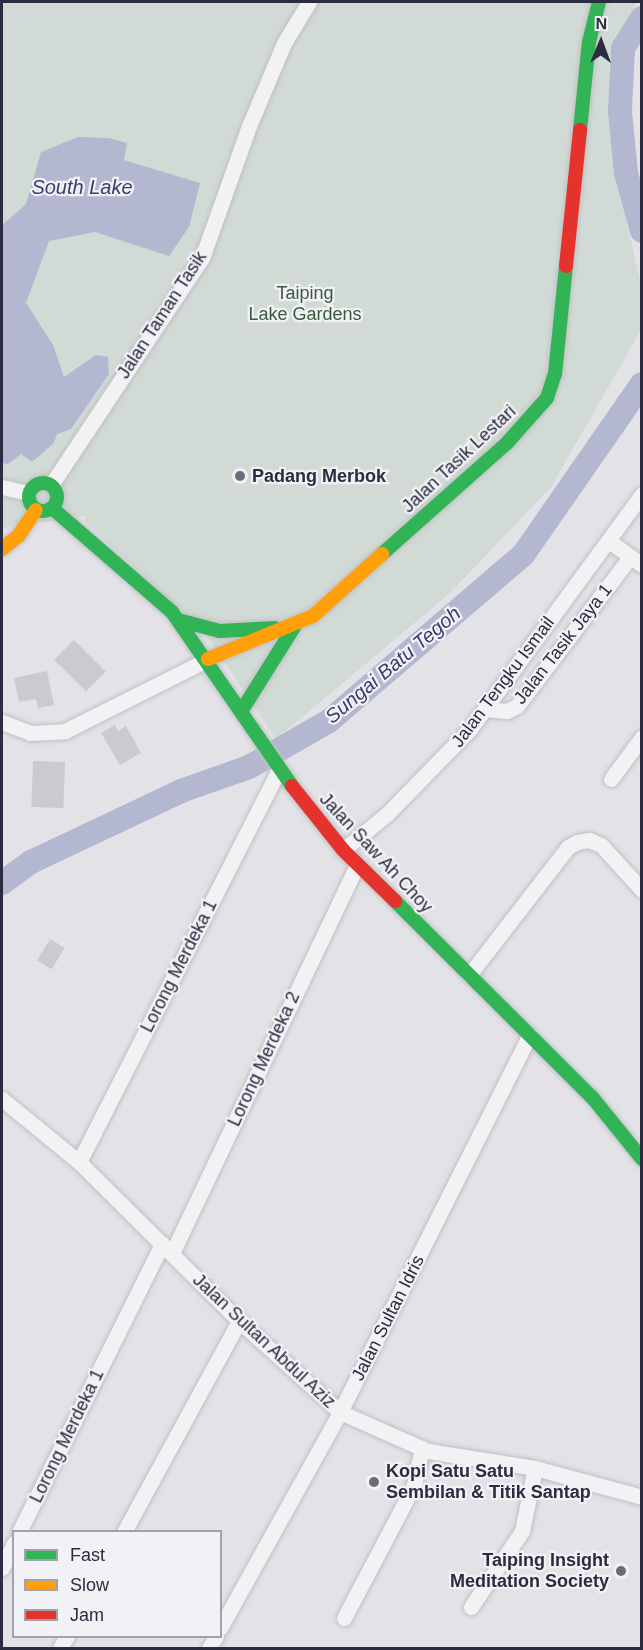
<!DOCTYPE html>
<html>
<head>
<meta charset="utf-8">
<style>
  body { margin:0 }
  #map { position:relative; width:643px; height:1650px; overflow:hidden; background:#e3e3e7; font-family:Arial,sans-serif }
  div>[style] { position:absolute }
  .green>* { inset:0; background:#d1dad4 }
  .water>* { inset:0; background:#b3b8d0 }
  .river>* { height:24px; margin:-12px; padding:0 12px; transform-origin:12px; border-radius:12px; background:#b3b8d0 }
  .building>* { inset:0; background:#cacacf; transform-origin:0 0 }
  .roads { filter:drop-shadow(0 0 2px #c0c0c4) drop-shadow(0 0 2px #c0c0c4) }
  .street>* { height:15px; margin:-7.5px; padding:0 7.5px; transform-origin:7.5px; border-radius:7.5px; background:#f2f2f4 }
  .fast>* { height:14px; margin:-7px; padding:0 7px; transform-origin:7px; border-radius:7px; background:#30b455 }
  .fast>.ring { margin:-7px; padding:0; box-sizing:content-box; background:none; border:14px solid #30b455; border-radius:50% }
  .slow>* { height:14px; margin:-7px; padding:0 7px; transform-origin:7px; border-radius:7px; background:#ff9f0a }
  .jam>* { height:14px; margin:-7px; padding:0 7px; transform-origin:7px; border-radius:7px; background:#e5322d }
  .dots>* { width:16px; height:16px; translate:-50% -50%; box-sizing:border-box; border:3px solid #f1f1f6; border-radius:50% }
  span { translate:-50% -50%; white-space:nowrap; text-align:center; line-height:1.15; -webkit-text-stroke:4.5px #f1f1f6; paint-order:stroke }
  .park-label { font-size:18px; color:#395a3d }
  .street-label { font-size:18px; color:#2b2c3f }
  .poi-label { font-size:18px; color:#2b2c3f; font-weight:700 }
  .left { translate:0 -50%; text-align:left }
  .right { translate:-100% -50%; text-align:right }
  .water-label { font-size:20px; color:#384070; font-style:italic }
  .frame { position:absolute; inset:0; border:3px solid #2b2c3f; pointer-events:none }
  .legend { position:absolute; left:12px; top:1530px; width:210px; height:108px; box-sizing:border-box; background:#f1f1f6; border:2px solid #a2a2ad; margin:0; padding:8px 10px; list-style:none; font-size:18px; color:#2b2c3f }
  .legend li { display:flex; align-items:center; gap:12px; height:30px }
  .legend b { width:30px; border:2px solid #a2a2ad }
  .north { position:absolute; left:571px; top:12px; width:60px; height:60px; -webkit-text-stroke:4px #f1f1f6; paint-order:stroke; rotate:1deg; font-size:16px; font-weight:700; line-height:24px; text-align:center; color:#2b2c3f }
  .north::after { content:''; display:block; margin:auto; width:21px; height:27px; background:#2b2c3f; clip-path:polygon(50% 0,100% 100%,50% 72%,0 100%) }
</style>
</head>
<body>
<div id="map">
  <div class="green">
    <div style="clip-path:polygon(2px 2px,637px 2px,609px 58px,614px 166px,641px 285px,641px 330px,551px 487px,449px 594px,276px 739px,207px 636px,84px 520px,87px 516px,2px 528px)"></div>
  </div>
  <div class="water">
    <div style="clip-path:polygon(78px 137px,109px 138px,127px 143px,124px 160px,200px 183px,189px 227px,169px 256px,95px 232px,49px 241px,26px 303px,53px 345px,64px 377px,96px 355px,108px 357px,109px 374px,71px 429px,57px 434px,54px 443px,32px 462px,21px 454px,8px 464px,2px 463px,2px 225px,26px 204px,41px 152px)"></div>
  </div>
  <div class="river">
    <div style="left:642px;top:18px;width:36px;rotate:122deg"></div>
    <div style="left:623px;top:49px;width:62px;rotate:92.8deg"></div>
    <div style="left:620px;top:111px;width:62px;rotate:84.5deg"></div>
    <div style="left:626px;top:173px;width:60px;rotate:74.6deg"></div>
    <div style="left:2px;top:883px;width:36px;rotate:-36deg"></div>
    <div style="left:31px;top:862px;width:166px;rotate:-25.3deg"></div>
    <div style="left:181px;top:791px;width:72px;rotate:-19.4deg"></div>
    <div style="left:249px;top:767px;width:92px;rotate:-29.9deg"></div>
    <div style="left:329px;top:721px;width:255px;rotate:-40.6deg"></div>
    <div style="left:523px;top:555px;width:208px;rotate:-55.2deg"></div>
  </div>
  <div class="building">
    <div style="left:74px;top:640px;width:45px;height:28px;rotate:45deg"></div>
    <div style="clip-path:polygon(47px 671px,54px 705px,38px 708px,36px 699px,19px 702px,14px 678px)"></div>
    <div style="clip-path:polygon(115px 725px,118px 731px,126px 726px,141px 753px,120px 765px,101px 733px)"></div>
    <div style="left:33px;top:761px;width:32px;height:46px;rotate:2deg"></div>
    <div style="left:50px;top:939px;width:17px;height:25px;rotate:31deg"></div>
  </div>
  <div class="roads">
    <div class="street">
      <div style="left:51px;top:485px;width:273px;rotate:-56.4deg"></div>
      <div style="left:202px;top:258px;width:140px;rotate:-70.4deg"></div>
      <div style="left:249px;top:126px;width:90px;rotate:-67.1deg"></div>
      <div style="left:284px;top:43px;width:48px;rotate:-58.6deg"></div>
      <div style="left:2px;top:487px;width:28px;rotate:13deg"></div>
      <div style="left:609px;top:541px;width:41px;rotate:36deg"></div>
      <div style="left:485px;top:709px;width:22px;rotate:5deg"></div>
      <div style="left:507px;top:711px;width:11px;rotate:-27deg"></div>
      <div style="left:517px;top:706px;width:187px;rotate:-52.8deg"></div>
      <div style="left:2px;top:722px;width:30px;rotate:21deg"></div>
      <div style="left:30px;top:733px;width:35px;rotate:-3deg"></div>
      <div style="left:65px;top:731px;width:160px;rotate:-26.7deg"></div>
      <div style="left:611px;top:779px;width:52px;rotate:-53.6deg"></div>
      <div style="left:343px;top:850px;width:57px;rotate:-39.3deg"></div>
      <div style="left:387px;top:814px;width:119px;rotate:-45.7deg"></div>
      <div style="left:470px;top:729px;width:291px;rotate:-53.8deg"></div>
      <div style="left:469px;top:975px;width:162px;rotate:-52.3deg"></div>
      <div style="left:568px;top:847px;width:10px;rotate:-29deg"></div>
      <div style="left:577px;top:842px;width:12px;rotate:-9deg"></div>
      <div style="left:589px;top:840px;width:13px;rotate:23deg"></div>
      <div style="left:601px;top:845px;width:61px;rotate:47.7deg"></div>
      <div style="left:2px;top:1099px;width:99px;rotate:39.3deg"></div>
      <div style="left:79px;top:1162px;width:226px;rotate:44.8deg"></div>
      <div style="left:239px;top:1321px;width:136px;rotate:42deg"></div>
      <div style="left:340px;top:1412px;width:96px;rotate:23.9deg"></div>
      <div style="left:428px;top:1451px;width:108px;rotate:9deg"></div>
      <div style="left:535px;top:1468px;width:111px;rotate:15.2deg"></div>
      <div style="left:79px;top:1162px;width:441px;rotate:-63deg"></div>
      <div style="left:172px;top:1253px;width:430px;rotate:-64.5deg"></div>
      <div style="left:19px;top:1532px;width:322px;rotate:-63.6deg"></div>
      <div style="left:124px;top:1532px;width:240px;rotate:-61.4deg"></div>
      <div style="left:2px;top:1568px;width:28px;rotate:-64deg"></div>
      <div style="left:471px;top:1607px;width:92px;rotate:-56.1deg"></div>
      <div style="left:522px;top:1531px;width:64px;rotate:-78.3deg"></div>
      <div style="left:344px;top:1618px;width:150px;rotate:-62.2deg"></div>
      <div style="left:414px;top:1485px;width:38px;rotate:-78deg"></div>
      <div style="left:220px;top:1628px;width:247px;rotate:-60.9deg"></div>
      <div style="left:340px;top:1412px;width:422px;rotate:-63.3deg"></div>
      <div style="left:60px;top:1648px;width:14px;rotate:-60deg"></div>
      <div style="left:209px;top:1648px;width:14px;rotate:-60deg"></div>
    </div>
    <div class="fast">
      <div style="left:580px;top:130px;width:88px;rotate:-84.2deg"></div>
      <div style="left:589px;top:42px;width:41px;rotate:-76deg"></div>
      <div class="ring" style="left:29px;top:483px;width:14px;height:14px"></div>
      <div style="left:52px;top:508px;width:159px;rotate:40.9deg"></div>
      <div style="left:172px;top:612px;width:211px;rotate:55.4deg"></div>
      <div style="left:382px;top:554px;width:167px;rotate:-41.6deg"></div>
      <div style="left:507px;top:443px;width:60px;rotate:-48.4deg"></div>
      <div style="left:547px;top:398px;width:25px;rotate:-72deg"></div>
      <div style="left:555px;top:374px;width:109px;rotate:-84.2deg"></div>
      <div style="left:178px;top:620px;width:43px;rotate:14.7deg"></div>
      <div style="left:220px;top:631px;width:55px;rotate:-3.1deg"></div>
      <div style="left:242px;top:710px;width:98px;rotate:-57.9deg"></div>
      <div style="left:395px;top:901px;width:278px;rotate:44.9deg"></div>
      <div style="left:592px;top:1097px;width:80px;rotate:51.1deg"></div>
    </div>
    <div class="slow">
      <div style="left:2px;top:549px;width:22px;rotate:-39deg"></div>
      <div style="left:19px;top:535px;width:30px;rotate:-56deg"></div>
      <div style="left:208px;top:659px;width:113px;rotate:-22.3deg"></div>
      <div style="left:313px;top:616px;width:93px;rotate:-41.9deg"></div>
    </div>
    <div class="jam">
      <div style="left:566px;top:266px;width:137px;rotate:-84.1deg"></div>
      <div style="left:292px;top:786px;width:82px;rotate:51.4deg"></div>
      <div style="left:343px;top:850px;width:73px;rotate:44.4deg"></div>
    </div>
  </div>
  <div class="dots">
    <div style="left:240px;top:476px;background:#6b6c7a"></div>
    <div style="left:374px;top:1482px;background:#6b6c7a"></div>
    <div style="left:621px;top:1571px;background:#6b6c7a"></div>
  </div>
  <div class="park-label">
    <span style="left:305px;top:304px">Taiping<br>Lake Gardens</span>
  </div>
  <div class="street-label">
    <span style="left:162px;top:315px;rotate:-57deg">Jalan Taman Tasik</span>
    <span style="left:459px;top:459px;rotate:-43deg">Jalan Tasik Lestari</span>
    <span style="left:563px;top:644px;rotate:-52deg">Jalan Tasik Jaya 1</span>
    <span style="left:503px;top:682px;rotate:-53deg">Jalan Tengku Ismail</span>
    <span style="left:376px;top:853px;rotate:47deg">Jalan Saw Ah Choy</span>
    <span style="left:179px;top:966px;rotate:-63deg">Lorong Merdeka 1</span>
    <span style="left:264px;top:1059px;rotate:-65deg">Lorong Merdeka 2</span>
    <span style="left:388px;top:1318px;rotate:-63deg">Jalan Sultan Idris</span>
    <span style="left:264px;top:1341px;rotate:43deg">Jalan Sultan Abdul Aziz</span>
    <span style="left:67px;top:1436px;rotate:-64deg">Lorong Merdeka 1</span>
  </div>
  <div class="poi-label">
    <span class="left" style="left:252px;top:476px">Padang Merbok</span>
    <span class="left" style="left:386px;top:1482px">Kopi Satu Satu<br>Sembilan &amp; Titik Santap</span>
    <span class="right" style="left:609px;top:1571px">Taiping Insight<br>Meditation Society</span>
  </div>
  <div class="water-label">
    <span style="left:82px;top:187px">South Lake</span>
    <span style="left:393px;top:665px;rotate:-40deg">Sungai Batu Tegoh</span>
  </div>
  <div class="frame"></div>
  <ul class="legend">
  <li><b style="height:8px;background:#30b455"></b>Fast</li>
  <li><b style="height:8px;background:#ff9f0a"></b>Slow</li>
  <li><b style="height:8px;background:#e5322d"></b>Jam</li>
  </ul>
  <div class="north">N</div>
</div>
</body>
</html>
